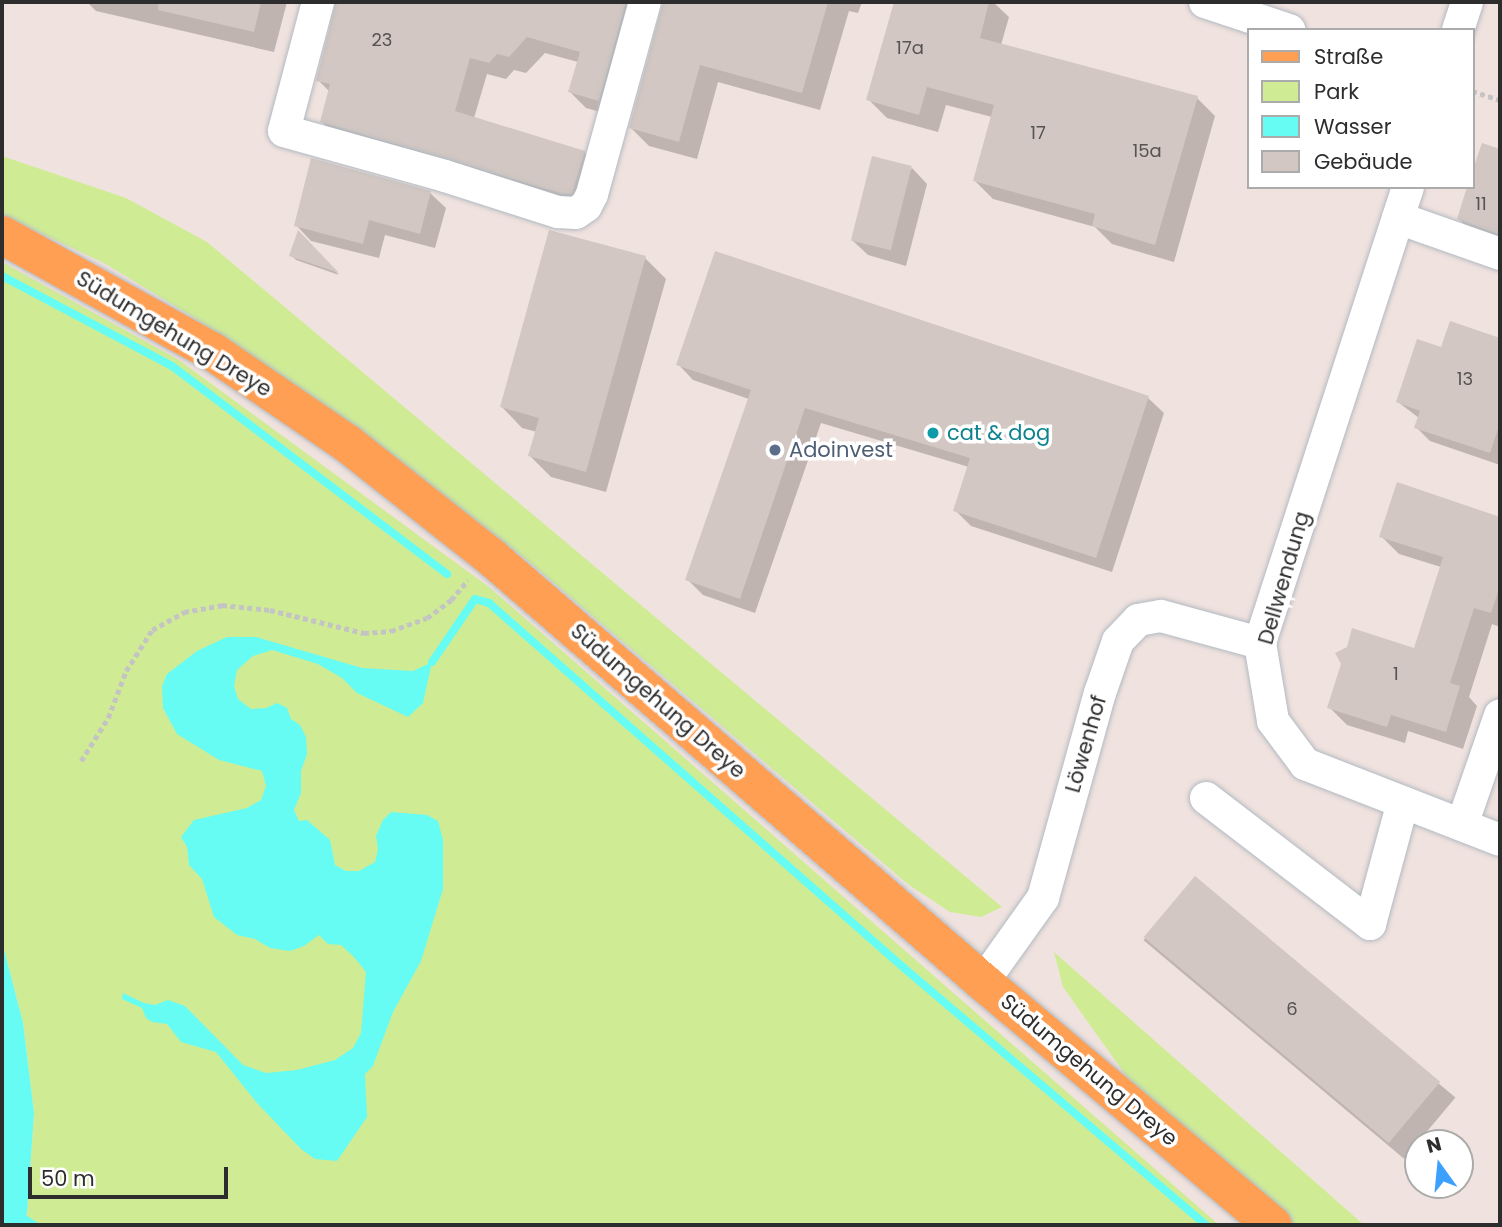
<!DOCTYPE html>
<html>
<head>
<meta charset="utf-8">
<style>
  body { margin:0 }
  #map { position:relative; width:1502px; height:1227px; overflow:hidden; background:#f0e2de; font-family:Poppins,sans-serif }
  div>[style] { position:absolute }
  .green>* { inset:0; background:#cfec95 }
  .water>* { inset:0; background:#66fcf3 }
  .shadow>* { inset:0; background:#0003; transform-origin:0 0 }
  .stream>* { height:8px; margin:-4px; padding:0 4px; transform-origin:4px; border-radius:4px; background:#66fcf3 }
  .building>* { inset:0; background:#d2c7c2; transform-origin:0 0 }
  .path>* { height:4.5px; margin-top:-2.25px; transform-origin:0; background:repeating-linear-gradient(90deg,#c4c4c4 0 5px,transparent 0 8.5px) }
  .roads { filter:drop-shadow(0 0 2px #b2bac2) drop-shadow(0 0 2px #b2bac2) }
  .minor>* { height:32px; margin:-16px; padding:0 16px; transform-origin:16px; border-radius:16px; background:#fff }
  .major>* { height:38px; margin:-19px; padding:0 19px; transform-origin:19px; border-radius:19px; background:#ff9f54 }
  .dots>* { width:19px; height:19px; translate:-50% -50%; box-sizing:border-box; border:4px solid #fff; border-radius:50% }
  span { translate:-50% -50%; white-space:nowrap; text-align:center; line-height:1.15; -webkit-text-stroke:7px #fff; paint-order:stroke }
  .number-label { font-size:18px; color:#565452 }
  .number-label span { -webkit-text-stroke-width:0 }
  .street-label { font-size:21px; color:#2d2d2d }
  .culture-label { font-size:21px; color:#0d838f }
  .left { translate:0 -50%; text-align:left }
  .service-label { font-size:21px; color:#4e5e75 }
  .frame { position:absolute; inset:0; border:4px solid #2d2d2d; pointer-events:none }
  .legend { position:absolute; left:1247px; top:28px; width:228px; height:161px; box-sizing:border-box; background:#fff; border:2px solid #ababab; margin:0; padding:9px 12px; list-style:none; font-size:21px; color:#2d2d2d }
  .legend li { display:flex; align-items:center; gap:14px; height:35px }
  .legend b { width:35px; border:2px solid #ababab }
  .north { position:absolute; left:1404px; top:1129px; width:70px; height:70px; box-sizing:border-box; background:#fff; border:2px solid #ababab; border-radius:50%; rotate:345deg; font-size:19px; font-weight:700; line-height:28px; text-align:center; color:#2d2d2d }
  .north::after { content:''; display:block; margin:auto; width:24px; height:32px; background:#3ca0ff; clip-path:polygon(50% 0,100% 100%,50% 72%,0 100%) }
  .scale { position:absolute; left:28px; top:1167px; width:200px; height:32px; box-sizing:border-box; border:4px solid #2d2d2d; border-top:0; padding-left:9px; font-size:21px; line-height:24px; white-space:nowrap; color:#2d2d2d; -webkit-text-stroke:5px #fff; paint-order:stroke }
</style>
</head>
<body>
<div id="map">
  <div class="green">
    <div style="clip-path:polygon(2px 156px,126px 198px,207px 242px,1002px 907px,981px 917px,950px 912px,909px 885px,529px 562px,359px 429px,193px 317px,104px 263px,2px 215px)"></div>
    <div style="clip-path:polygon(2px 262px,179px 360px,489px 587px,1219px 1225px,22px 1225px,27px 1213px,34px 1113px,23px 1023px,2px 942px)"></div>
    <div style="clip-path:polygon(1054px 952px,1364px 1225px,1291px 1225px,1144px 1101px,1063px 987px)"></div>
  </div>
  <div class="water">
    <div style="clip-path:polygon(227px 637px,256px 637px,362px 668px,413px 671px,432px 662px,423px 703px,408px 717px,357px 693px,342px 678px,318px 664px,272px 650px,253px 656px,237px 670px,234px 686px,238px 699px,251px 709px,266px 708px,277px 703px,287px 708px,291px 719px,300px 725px,306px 737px,307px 754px,301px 771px,301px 793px,294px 810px,299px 821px,307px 820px,330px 840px,335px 865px,346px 871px,359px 871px,375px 862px,378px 849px,376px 836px,383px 820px,391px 812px,427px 815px,438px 821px,443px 840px,443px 889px,421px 961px,393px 1012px,373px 1066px,365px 1074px,367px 1117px,337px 1161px,315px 1159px,301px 1149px,257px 1103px,216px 1052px,181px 1042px,167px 1024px,152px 1022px,146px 1018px,142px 1008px,122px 999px,123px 993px,144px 1003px,155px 1005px,168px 1000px,185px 1006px,243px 1065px,266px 1073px,297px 1070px,335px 1060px,353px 1048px,361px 1033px,366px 972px,354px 957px,341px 945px,328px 944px,319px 935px,304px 946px,290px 951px,270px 948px,255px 939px,237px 935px,214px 917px,202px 879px,189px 865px,187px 847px,181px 837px,194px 820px,247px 808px,261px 800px,266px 786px,262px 771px,219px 760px,177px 734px,163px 708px,162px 686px,167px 674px,197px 651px)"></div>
    <div style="clip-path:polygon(2px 942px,23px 1023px,34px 1113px,27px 1213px,22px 1225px,2px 1225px)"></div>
  </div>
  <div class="shadow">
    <div style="clip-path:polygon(87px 2px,287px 2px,274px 52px,96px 11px)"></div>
    <div style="clip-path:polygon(336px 2px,642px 2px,615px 116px,586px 108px,570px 92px,578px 62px,545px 53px,526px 73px,514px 70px,506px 79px,487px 74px,474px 118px,584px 152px,601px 169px,588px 210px,339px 138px,322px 122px,330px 92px,318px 80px)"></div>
    <div style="clip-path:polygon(665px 2px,862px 2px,858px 13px,849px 11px,820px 110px,718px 82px,697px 159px,649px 146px,631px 128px)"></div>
    <div style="clip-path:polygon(896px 2px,915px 2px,938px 8px,940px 2px,993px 2px,1009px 17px,1001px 45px,1197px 98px,1215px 116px,1174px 262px,1112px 244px,1095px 227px,993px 199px,975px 181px,992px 117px,946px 105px,938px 132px,887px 118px,868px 99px)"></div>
    <div style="clip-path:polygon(1483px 145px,1500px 151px,1500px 247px,1480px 240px,1459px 219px,1472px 187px)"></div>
    <div style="clip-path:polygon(912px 168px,927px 184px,906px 266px,868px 255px,852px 240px)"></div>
    <div style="clip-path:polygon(430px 193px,446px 208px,435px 248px,385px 235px,379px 258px,311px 241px,296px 225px)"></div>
    <div style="clip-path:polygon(299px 234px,339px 275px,296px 260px,291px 255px)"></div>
    <div style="clip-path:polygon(645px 258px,666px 279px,606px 492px,551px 477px,530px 456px,537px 432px,522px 428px,502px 407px)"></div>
    <div style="clip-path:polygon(1451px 324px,1500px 340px,1500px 465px,1430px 441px,1416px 427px,1419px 418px,1398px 402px,1442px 349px)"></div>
    <div style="clip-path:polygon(678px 364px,1148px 398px,1164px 413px,1112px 572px,971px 526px,955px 510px,969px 467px,821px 423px,755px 613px,703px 595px,687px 579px,749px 399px,693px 380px)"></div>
    <div style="clip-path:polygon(1398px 484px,1500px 519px,1500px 627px,1492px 624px,1469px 697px,1477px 706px,1463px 749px,1408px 731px,1405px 743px,1347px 725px,1329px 707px,1415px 650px,1441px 567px,1399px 554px,1381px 536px)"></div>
    <div style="left:1195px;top:879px;width:340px;height:80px;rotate:40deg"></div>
  </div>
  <div class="stream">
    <div style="left:2px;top:276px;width:192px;rotate:27.9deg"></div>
    <div style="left:172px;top:366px;width:345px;rotate:37.1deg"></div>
    <div style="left:432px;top:662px;width:76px;rotate:-55.7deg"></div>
    <div style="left:475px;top:599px;width:15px;rotate:16deg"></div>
    <div style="left:489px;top:603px;width:553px;rotate:41.33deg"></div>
    <div style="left:904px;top:968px;width:397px;rotate:40.4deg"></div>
    <div style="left:16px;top:1214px;width:21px;rotate:31deg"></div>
  </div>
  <div class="building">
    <div style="clip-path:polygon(159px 2px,261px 2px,254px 32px,158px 10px)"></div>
    <div style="clip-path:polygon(336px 2px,626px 2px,599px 101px,568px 92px,580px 52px,527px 37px,509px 57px,497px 54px,489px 63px,470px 58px,455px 111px,585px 151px,572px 194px,563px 194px,320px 122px,330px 84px,316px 81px)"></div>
    <div style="clip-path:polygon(663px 2px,828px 2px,802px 93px,700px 65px,679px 142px,629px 128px)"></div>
    <div style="clip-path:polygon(894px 2px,989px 2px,980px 38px,1198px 96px,1155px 245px,1092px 226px,1095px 214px,973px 181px,994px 105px,927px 87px,919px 115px,866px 100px)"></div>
    <div style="clip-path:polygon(1482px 143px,1500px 149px,1500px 235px,1457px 219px,1467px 187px,1472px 187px,1472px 172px)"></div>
    <div style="left:872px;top:156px;width:41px;height:87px;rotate:14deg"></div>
    <div style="clip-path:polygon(311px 158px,431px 191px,420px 234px,369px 220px,363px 244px,294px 226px)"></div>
    <div style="clip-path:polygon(298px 230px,339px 273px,289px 256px)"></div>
    <div style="clip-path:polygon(549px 230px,646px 256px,586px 472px,528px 456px,539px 418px,500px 407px)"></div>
    <div style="clip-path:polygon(715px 251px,1149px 396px,1096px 558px,953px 511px,970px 458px,805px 408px,740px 599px,685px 580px,751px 390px,676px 365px)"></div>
    <div style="clip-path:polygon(1450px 321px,1500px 338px,1500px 423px,1490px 453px,1414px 428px,1420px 411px,1396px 402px,1417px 339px,1441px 347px)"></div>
    <div style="clip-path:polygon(1397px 482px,1500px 517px,1500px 586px,1491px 613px,1474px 608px,1450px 683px,1460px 686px,1446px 732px,1391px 715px,1387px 727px,1327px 708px,1341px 664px,1335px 653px,1347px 647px,1352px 628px,1414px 648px,1443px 557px,1379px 537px)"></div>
    <div style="left:1195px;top:876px;width:320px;height:80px;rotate:40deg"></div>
  </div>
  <div class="path">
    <div style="left:1472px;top:91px;width:29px;rotate:18deg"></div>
    <div style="left:81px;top:761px;width:51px;rotate:-57.9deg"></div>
    <div style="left:108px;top:718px;width:50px;rotate:-69deg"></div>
    <div style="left:126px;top:671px;width:49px;rotate:-57.6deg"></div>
    <div style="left:152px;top:630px;width:37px;rotate:-29deg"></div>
    <div style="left:184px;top:612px;width:39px;rotate:-10deg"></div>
    <div style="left:222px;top:605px;width:48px;rotate:5.9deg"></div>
    <div style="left:270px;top:610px;width:97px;rotate:13.7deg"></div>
    <div style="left:364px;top:633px;width:27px;rotate:-4deg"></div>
    <div style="left:391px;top:631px;width:38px;rotate:-20deg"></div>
    <div style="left:427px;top:618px;width:30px;rotate:-37deg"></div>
    <div style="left:451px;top:600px;width:26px;rotate:-50deg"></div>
  </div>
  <div class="roads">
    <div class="minor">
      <div style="left:318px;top:2px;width:133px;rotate:104.8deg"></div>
      <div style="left:284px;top:131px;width:167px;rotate:15.6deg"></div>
      <div style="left:445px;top:176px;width:119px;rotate:17.7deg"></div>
      <div style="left:558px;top:212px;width:18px;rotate:3deg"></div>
      <div style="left:576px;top:213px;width:12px;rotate:-35deg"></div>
      <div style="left:586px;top:206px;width:13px;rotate:-63deg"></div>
      <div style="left:592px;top:194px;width:199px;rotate:-74.6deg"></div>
      <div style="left:1205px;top:2px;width:89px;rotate:18.4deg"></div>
      <div style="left:1458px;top:30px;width:29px;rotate:-72deg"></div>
      <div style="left:1408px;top:187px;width:479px;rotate:108deg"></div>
      <div style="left:1260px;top:643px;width:79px;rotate:80.5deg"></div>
      <div style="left:1273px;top:721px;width:54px;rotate:53.3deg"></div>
      <div style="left:1305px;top:764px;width:209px;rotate:21.3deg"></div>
      <div style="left:1398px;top:218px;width:108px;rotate:19.4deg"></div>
      <div style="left:1206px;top:798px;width:207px;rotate:37.5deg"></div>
      <div style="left:1370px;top:924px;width:126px;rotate:-74.9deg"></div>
      <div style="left:1462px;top:825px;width:116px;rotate:-70.9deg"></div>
      <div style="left:983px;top:982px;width:103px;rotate:-54.5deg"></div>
      <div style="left:1043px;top:898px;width:213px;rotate:-74.5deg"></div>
      <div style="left:1100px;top:693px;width:55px;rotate:-70.9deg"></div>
      <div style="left:1118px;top:641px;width:29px;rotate:-46deg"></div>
      <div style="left:1138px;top:620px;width:23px;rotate:-10deg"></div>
      <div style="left:1161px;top:616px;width:103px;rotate:15.3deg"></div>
    </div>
    <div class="major">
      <div style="left:2px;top:235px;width:241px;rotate:29deg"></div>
      <div style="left:213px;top:352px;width:163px;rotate:34.3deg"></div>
      <div style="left:348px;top:444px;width:181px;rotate:38.3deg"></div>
      <div style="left:490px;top:556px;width:652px;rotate:40.83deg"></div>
      <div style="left:983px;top:982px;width:378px;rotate:40deg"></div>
    </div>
  </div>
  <div class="dots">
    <div style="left:933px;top:433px;background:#0f9aa8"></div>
    <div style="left:775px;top:450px;background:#5c6f8a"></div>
  </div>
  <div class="number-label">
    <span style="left:382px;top:40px">23</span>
    <span style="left:910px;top:48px">17a</span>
    <span style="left:1038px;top:133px">17</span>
    <span style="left:1147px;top:151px">15a</span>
    <span style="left:1481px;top:204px">11</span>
    <span style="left:1465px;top:379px">13</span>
    <span style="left:1396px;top:674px">1</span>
    <span style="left:1292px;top:1009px">6</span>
  </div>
  <div class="street-label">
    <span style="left:174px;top:334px;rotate:31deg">Südumgehung Dreye</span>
    <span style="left:1284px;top:578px;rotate:-74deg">Dellwendung</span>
    <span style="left:658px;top:701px;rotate:41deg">Südumgehung Dreye</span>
    <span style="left:1086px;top:744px;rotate:-74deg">Löwenhof</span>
    <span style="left:1089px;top:1070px;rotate:40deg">Südumgehung Dreye</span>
  </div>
  <div class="culture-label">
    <span class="left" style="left:947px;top:433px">cat &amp; dog</span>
  </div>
  <div class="service-label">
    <span class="left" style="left:789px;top:450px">Adoinvest</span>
  </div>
  <div class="frame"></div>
  <ul class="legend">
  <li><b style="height:9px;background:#ff9f54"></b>Straße</li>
  <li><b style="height:19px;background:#cfec95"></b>Park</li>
  <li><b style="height:19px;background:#66fcf3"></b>Wasser</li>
  <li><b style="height:19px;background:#d2c7c2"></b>Gebäude</li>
  </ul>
  <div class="north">N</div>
  <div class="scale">50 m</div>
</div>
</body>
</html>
